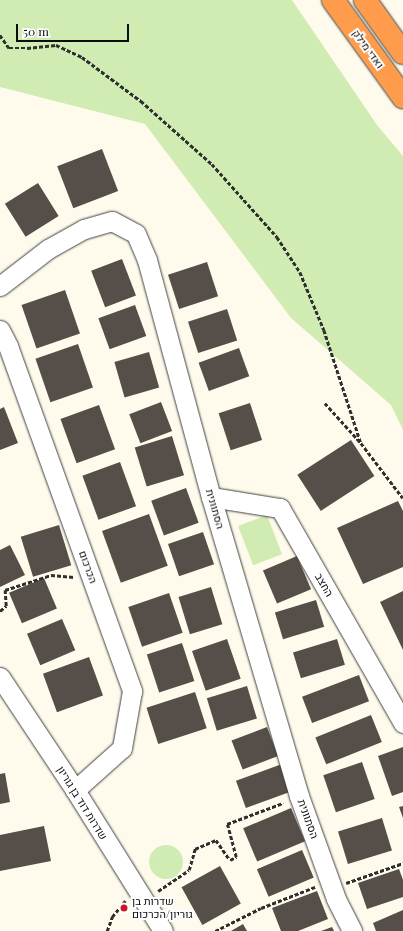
<!DOCTYPE html>
<html>
<head>
<meta charset="utf-8">
<style>
  body { margin:0 }
  #map { position:relative; width:403px; height:931px; overflow:hidden; background:#fffbec; font-family:"Playfair Display",Heebo,serif }
  div>[style] { position:absolute }
  .green>* { inset:0; background:#d1ecb3; transform-origin:0 0 }
  .round { border-radius:50% }
  .building>* { inset:0; background:#564e48; transform-origin:0 0 }
  .path>* { height:2.5px; margin-top:-1.25px; transform-origin:0; background:repeating-linear-gradient(90deg,#2f2f2f 0 4px,transparent 0 6px) }
  .roads { filter:drop-shadow(0 0 1px #404040) drop-shadow(0 0 1px #404040) }
  .minor>* { height:19px; margin:-9.5px; padding:0 9.5px; transform-origin:9.5px; border-radius:9.5px; background:#fff }
  .highway>* { height:22px; margin:-11px; padding:0 11px; transform-origin:11px; border-radius:11px; background:#ff9c4b }
  .dots>* { width:11px; height:11px; translate:-50% -50%; box-sizing:border-box; border:2px solid #fff; border-radius:50% }
  span { translate:-50% -50%; white-space:nowrap; text-align:center; line-height:1.15; -webkit-text-stroke:4px #fff; paint-order:stroke }
  .street-label { font-size:11px; color:#0d0d0d }
  .poi-label { font-size:11px; color:#0d0d0d }
  .left { translate:0 -50%; text-align:left }
  .scale { position:absolute; left:16px; top:24px; width:113px; height:18px; box-sizing:border-box; border:2px solid #0d0d0d; border-top:0; padding-left:5px; font-size:12px; line-height:14px; white-space:nowrap; color:#0d0d0d; -webkit-text-stroke:3px #fff; paint-order:stroke }
</style>
</head>
<body>
<div id="map">
  <div class="green">
    <div style="clip-path:polygon(0 0,292px 0,377px 125px,403px 156px,403px 430px,391px 405px,291px 318px,145px 124px,0 87px)"></div>
    <div style="left:267px;top:515px;width:42px;height:31px;rotate:69deg"></div>
    <div class="round" style="left:149px;top:845px;width:34px;height:34px"></div>
  </div>
  <div class="building">
    <div style="left:102px;top:149px;width:45px;height:48px;rotate:69deg"></div>
    <div style="left:38px;top:183px;width:39px;height:39px;rotate:58deg"></div>
    <div style="left:122px;top:259px;width:39px;height:33px;rotate:69deg"></div>
    <div style="left:207px;top:262px;width:36px;height:41px;rotate:72deg"></div>
    <div style="left:65px;top:290px;width:46px;height:46px;rotate:71deg"></div>
    <div style="left:135px;top:305px;width:33px;height:39px;rotate:70deg"></div>
    <div style="left:227px;top:309px;width:33px;height:41px;rotate:72deg"></div>
    <div style="left:78px;top:344px;width:46px;height:45px;rotate:71deg"></div>
    <div style="left:239px;top:348px;width:30px;height:43px;rotate:70deg"></div>
    <div style="left:149px;top:352px;width:37px;height:36px;rotate:74deg"></div>
    <div style="left:161px;top:402px;width:31px;height:34px;rotate:69deg"></div>
    <div style="left:250px;top:403px;width:39px;height:33px;rotate:72deg"></div>
    <div style="left:99px;top:405px;width:47px;height:41px;rotate:70deg"></div>
    <div style="clip-path:polygon(4px 407px,18px 443px,0 450px,0 409px)"></div>
    <div style="left:172px;top:436px;width:41px;height:39px;rotate:73deg"></div>
    <div style="left:351px;top:440px;width:43px;height:64px;rotate:57deg"></div>
    <div style="left:120px;top:462px;width:47px;height:40px;rotate:70deg"></div>
    <div style="left:186px;top:488px;width:37px;height:37px;rotate:70deg"></div>
    <div style="clip-path:polygon(398px 501px,403px 511px,403px 567px,363px 584px,337px 528px)"></div>
    <div style="left:149px;top:514px;width:55px;height:50px;rotate:70deg"></div>
    <div style="left:59px;top:525px;width:42px;height:40px;rotate:73deg"></div>
    <div style="left:203px;top:532px;width:34px;height:37px;rotate:71deg"></div>
    <div style="clip-path:polygon(10px 545px,25px 575px,0 587px,0 550px)"></div>
    <div style="left:297px;top:556px;width:36px;height:37px;rotate:67deg"></div>
    <div style="left:44px;top:578px;width:33px;height:38px;rotate:67deg"></div>
    <div style="left:211px;top:587px;width:39px;height:34px;rotate:73deg"></div>
    <div style="clip-path:polygon(403px 591px,403px 650px,380px 602px)"></div>
    <div style="left:169px;top:593px;width:42px;height:43px;rotate:71deg"></div>
    <div style="left:316px;top:600px;width:28px;height:43px;rotate:73deg"></div>
    <div style="left:62px;top:619px;width:34px;height:38px;rotate:67deg"></div>
    <div style="left:227px;top:639px;width:42px;height:37px;rotate:71deg"></div>
    <div style="left:337px;top:639px;width:27px;height:46px;rotate:73deg"></div>
    <div style="left:182px;top:643px;width:40px;height:37px;rotate:72deg"></div>
    <div style="left:89px;top:657px;width:41px;height:49px;rotate:70deg"></div>
    <div style="left:359px;top:675px;width:28px;height:61px;rotate:69deg"></div>
    <div style="left:247px;top:686px;width:34px;height:42px;rotate:73deg"></div>
    <div style="left:195px;top:692px;width:38px;height:51px;rotate:72deg"></div>
    <div style="left:371px;top:715px;width:29px;height:60px;rotate:68deg"></div>
    <div style="left:267px;top:727px;width:31px;height:38px;rotate:69deg"></div>
    <div style="clip-path:polygon(403px 747px,403px 792px,392px 796px,378px 756px)"></div>
    <div style="left:362px;top:762px;width:39px;height:41px;rotate:71deg"></div>
    <div style="left:282px;top:764px;width:29px;height:49px;rotate:70deg"></div>
    <div style="clip-path:polygon(5px 773px,10px 802px,0 804px,0 774px)"></div>
    <div style="clip-path:polygon(403px 806px,403px 818px,399px 807px)"></div>
    <div style="left:291px;top:808px;width:36px;height:52px;rotate:67deg"></div>
    <div style="left:382px;top:818px;width:34px;height:46px;rotate:73deg"></div>
    <div style="clip-path:polygon(44px 826px,51px 861px,0 871px,0 835px)"></div>
    <div style="left:302px;top:850px;width:30px;height:49px;rotate:67deg"></div>
    <div style="left:220px;top:866px;width:43px;height:44px;rotate:61deg"></div>
    <div style="clip-path:polygon(399px 869px,403px 880px,403px 897px,367px 909px,358px 883px)"></div>
    <div style="clip-path:polygon(317px 891px,328px 919px,298px 931px,281px 931px,272px 908px)"></div>
    <div style="clip-path:polygon(403px 910px,403px 931px,376px 931px,373px 923px)"></div>
    <div style="clip-path:polygon(243px 924px,247px 931px,231px 931px)"></div>
    <div style="clip-path:polygon(332px 927px,334px 931px,321px 931px)"></div>
  </div>
  <div class="path">
    <div style="left:0;top:35px;width:16px;rotate:55deg"></div>
    <div style="left:9px;top:48px;width:18px"></div>
    <div style="left:27px;top:48px;width:29px;rotate:-6deg"></div>
    <div style="left:56px;top:45px;width:29px;rotate:25deg"></div>
    <div style="left:82px;top:57px;width:74px;rotate:36.7deg"></div>
    <div style="left:141px;top:101px;width:95px;rotate:41.6deg"></div>
    <div style="left:212px;top:164px;width:98px;rotate:48.3deg"></div>
    <div style="left:277px;top:237px;width:42px;rotate:56.7deg"></div>
    <div style="left:300px;top:272px;width:63px;rotate:67.5deg"></div>
    <div style="left:324px;top:330px;width:119px;rotate:71.9deg"></div>
    <div style="left:325px;top:403px;width:54px;rotate:48deg"></div>
    <div style="left:361px;top:443px;width:69px;rotate:52.6deg"></div>
    <div style="left:0;top:611px;width:8px;rotate:-40deg"></div>
    <div style="left:6px;top:606px;width:16px;rotate:-94deg"></div>
    <div style="left:5px;top:590px;width:48px;rotate:-18.1deg"></div>
    <div style="left:51px;top:575px;width:23px;rotate:5deg"></div>
    <div style="left:346px;top:883px;width:60px;rotate:-19.3deg"></div>
    <div style="left:158px;top:891px;width:37px;rotate:-34deg"></div>
    <div style="left:189px;top:870px;width:22px;rotate:-74deg"></div>
    <div style="left:195px;top:849px;width:23px;rotate:-23deg"></div>
    <div style="left:216px;top:840px;width:24px;rotate:55deg"></div>
    <div style="left:230px;top:860px;width:7px;rotate:-27deg"></div>
    <div style="left:236px;top:857px;width:34px;rotate:-105deg"></div>
    <div style="left:227px;top:824px;width:60px;rotate:-20.6deg"></div>
    <div style="left:107px;top:931px;width:15px;rotate:-70deg"></div>
    <div style="left:112px;top:917px;width:21px;rotate:-51deg"></div>
    <div style="left:215px;top:931px;width:51px;rotate:-26.6deg"></div>
    <div style="left:261px;top:908px;width:58px;rotate:-21.3deg"></div>
  </div>
  <div class="roads">
    <div class="minor">
      <div style="left:0;top:286px;width:61px;rotate:-37.6deg"></div>
      <div style="left:48px;top:249px;width:41px;rotate:-29.1deg"></div>
      <div style="left:84px;top:229px;width:29px;rotate:-16deg"></div>
      <div style="left:112px;top:221px;width:27px;rotate:28deg"></div>
      <div style="left:136px;top:234px;width:28px;rotate:67deg"></div>
      <div style="left:147px;top:260px;width:245px;rotate:74.9deg"></div>
      <div style="left:211px;top:497px;width:312px;rotate:73.6deg"></div>
      <div style="left:299px;top:796px;width:109px;rotate:70.2deg"></div>
      <div style="left:336px;top:899px;width:36px;rotate:63deg"></div>
      <div style="left:0;top:330px;width:18px;rotate:63deg"></div>
      <div style="left:8px;top:346px;width:367px;rotate:70.2deg"></div>
      <div style="left:132px;top:691px;width:58px;rotate:100deg"></div>
      <div style="left:122px;top:748px;width:63px;rotate:138.2deg"></div>
      <div style="left:211px;top:497px;width:70px;rotate:9.1deg"></div>
      <div style="left:280px;top:508px;width:248px;rotate:60.2deg"></div>
      <div style="left:0;top:677px;width:136px;rotate:56.4deg"></div>
      <div style="left:75px;top:790px;width:166px;rotate:58deg"></div>
    </div>
    <div class="highway">
      <div style="left:333px;top:0;width:120px;rotate:54.2deg"></div>
      <div style="left:365px;top:0;width:65px;rotate:54.4deg"></div>
    </div>
  </div>
  <div class="dots">
    <div style="left:124px;top:908px;background:#c61b24"></div>
  </div>
  <div class="street-label">
    <span style="left:368px;top:49px;rotate:54deg">ואדי מילק</span>
    <span style="left:215px;top:509px;rotate:74deg">הסתוונית</span>
    <span style="left:88px;top:567px;rotate:70deg">הכרכום</span>
    <span style="left:324px;top:585px;rotate:60deg">החצב</span>
    <span style="left:82px;top:803px;rotate:58deg">שדרות דוד בן גוריון</span>
    <span style="left:308px;top:819px;rotate:70deg">הסתוונית</span>
  </div>
  <div class="poi-label">
    <span class="left" style="left:132px;top:908px">שדרות בן<br>גוריון/הכרכום</span>
  </div>
  <div class="scale">50 m</div>
</div>
</body>
</html>
